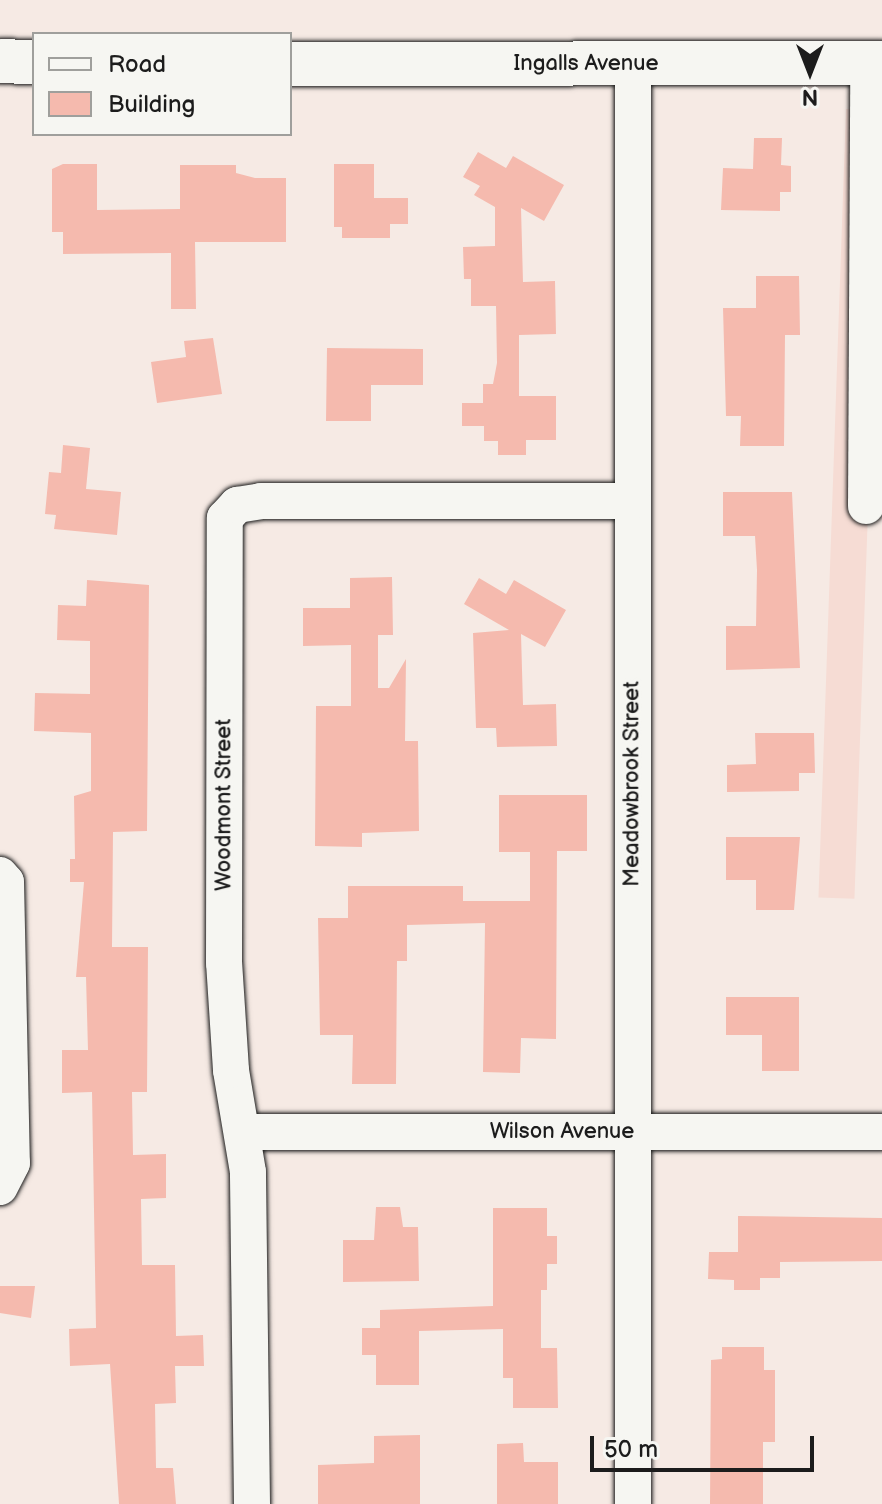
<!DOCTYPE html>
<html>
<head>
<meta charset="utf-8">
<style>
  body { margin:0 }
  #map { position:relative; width:882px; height:1504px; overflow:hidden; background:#f6eae4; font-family:"Balsamiq Sans",sans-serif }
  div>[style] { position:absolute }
  .built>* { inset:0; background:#f6dcd4; transform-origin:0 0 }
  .building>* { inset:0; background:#f5baae }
  .roads { filter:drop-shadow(0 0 2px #1c1c1c) drop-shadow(0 0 2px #1c1c1c) }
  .minor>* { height:36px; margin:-18px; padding:0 18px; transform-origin:18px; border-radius:18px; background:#f6f6f2 }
  .secondary>* { height:44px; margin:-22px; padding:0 22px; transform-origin:22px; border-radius:22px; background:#f6f6f2 }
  span { translate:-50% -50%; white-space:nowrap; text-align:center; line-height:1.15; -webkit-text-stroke:6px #f6f6f2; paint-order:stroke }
  .street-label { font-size:22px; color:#1c1c1c }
  .legend { position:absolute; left:32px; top:32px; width:260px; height:104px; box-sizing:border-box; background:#f6f6f2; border:2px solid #9f9f9c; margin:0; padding:10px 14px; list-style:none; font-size:24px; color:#1c1c1c }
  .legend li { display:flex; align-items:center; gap:16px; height:40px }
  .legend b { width:40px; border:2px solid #9f9f9c }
  .north { position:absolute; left:770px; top:32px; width:80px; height:80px; -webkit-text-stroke:6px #f6f6f2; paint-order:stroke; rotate:180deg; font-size:22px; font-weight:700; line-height:32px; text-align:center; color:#1c1c1c }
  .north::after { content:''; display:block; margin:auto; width:28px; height:36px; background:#1c1c1c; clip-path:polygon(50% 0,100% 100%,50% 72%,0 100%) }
  .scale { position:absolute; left:590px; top:1436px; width:224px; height:36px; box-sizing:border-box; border:4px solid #1c1c1c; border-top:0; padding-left:10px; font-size:24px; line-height:28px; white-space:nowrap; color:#1c1c1c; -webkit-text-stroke:6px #f6f6f2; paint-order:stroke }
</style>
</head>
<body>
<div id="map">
  <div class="built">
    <div style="left:846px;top:109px;width:36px;height:789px;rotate:2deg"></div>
  </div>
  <div class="building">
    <div style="clip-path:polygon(754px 138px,782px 138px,781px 165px,791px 166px,791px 192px,780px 192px,780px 211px,721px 210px,723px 168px,753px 169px)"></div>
    <div style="clip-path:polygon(478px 152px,506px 168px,513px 156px,564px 185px,544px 221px,521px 208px,523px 282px,555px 281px,556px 334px,519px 335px,519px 396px,556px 396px,556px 440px,526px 440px,526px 455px,498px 455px,498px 441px,484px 441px,484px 426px,462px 426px,462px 403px,483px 403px,483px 384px,493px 384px,497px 363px,496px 306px,471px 306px,471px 279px,464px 279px,463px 247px,495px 246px,495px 207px,474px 195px,480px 186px,463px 177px)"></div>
    <div style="clip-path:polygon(63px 164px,97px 164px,97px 210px,180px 209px,180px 165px,236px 165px,236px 173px,255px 178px,286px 178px,286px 242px,195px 242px,196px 309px,171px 309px,171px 253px,63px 254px,63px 232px,52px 232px,52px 169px)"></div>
    <div style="clip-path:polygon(334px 164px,374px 164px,374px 198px,408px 198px,408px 224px,390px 224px,390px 238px,342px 238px,342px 227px,334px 227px)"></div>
    <div style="clip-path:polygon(756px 276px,799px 276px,800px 335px,785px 335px,784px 446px,740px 446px,741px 416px,726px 416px,723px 308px,756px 308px)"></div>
    <div style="clip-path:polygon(213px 338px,222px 394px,157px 403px,151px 362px,186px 357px,184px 341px)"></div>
    <div style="clip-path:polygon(327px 348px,423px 349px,423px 385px,371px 385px,371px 421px,326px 421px)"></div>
    <div style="clip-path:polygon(63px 445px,90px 448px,86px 489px,121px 492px,117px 535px,54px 529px,56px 515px,45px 514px,49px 472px,61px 473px)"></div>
    <div style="clip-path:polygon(723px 492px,792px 492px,800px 668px,726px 670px,726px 626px,756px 626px,757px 570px,755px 536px,723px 536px)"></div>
    <div style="clip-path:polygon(392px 577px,393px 635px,378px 635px,378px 688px,389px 688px,406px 659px,405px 741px,418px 741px,419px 831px,362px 833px,362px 847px,315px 846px,316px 706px,351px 706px,351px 645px,303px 646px,303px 608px,350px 608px,350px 578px)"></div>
    <div style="clip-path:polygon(479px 578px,506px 594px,514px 580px,566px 610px,545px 647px,521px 634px,523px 705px,556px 704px,557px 746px,497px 747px,496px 728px,476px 728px,473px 633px,509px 630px,464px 604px)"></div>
    <div style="clip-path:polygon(87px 580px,149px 585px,147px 831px,113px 832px,112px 947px,148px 947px,147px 1092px,132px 1092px,133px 1155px,166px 1154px,166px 1198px,141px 1199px,142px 1265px,175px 1265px,176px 1336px,203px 1335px,204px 1366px,175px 1366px,176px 1403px,155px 1404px,156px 1468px,173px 1468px,176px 1504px,119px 1504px,110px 1364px,70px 1366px,69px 1329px,96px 1328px,92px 1092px,62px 1093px,62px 1050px,88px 1050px,86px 977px,76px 977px,84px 882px,70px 882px,70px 859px,75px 859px,74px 796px,91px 791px,91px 733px,34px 731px,35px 693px,90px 694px,90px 641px,57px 640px,58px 605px,86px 606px)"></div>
    <div style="clip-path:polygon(755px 733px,814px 733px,815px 773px,799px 773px,799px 791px,727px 792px,727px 765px,756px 764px)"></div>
    <div style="clip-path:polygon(499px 795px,587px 795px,587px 851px,557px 851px,556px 1039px,521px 1038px,520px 1073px,483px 1072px,485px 923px,407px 925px,407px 961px,397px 961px,396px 1084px,352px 1084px,353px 1035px,320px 1035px,318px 918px,348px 918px,348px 886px,463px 886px,463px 901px,530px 901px,530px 852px,499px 852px)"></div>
    <div style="clip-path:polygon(726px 837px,800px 837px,794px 910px,756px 910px,756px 880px,726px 880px)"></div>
    <div style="clip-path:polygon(726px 997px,799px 997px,799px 1071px,762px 1071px,762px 1035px,726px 1035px)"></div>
    <div style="clip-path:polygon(376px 1207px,400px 1207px,403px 1227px,418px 1227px,419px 1281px,343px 1282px,343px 1240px,374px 1240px)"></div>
    <div style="clip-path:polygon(493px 1208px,547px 1208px,547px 1236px,557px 1236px,557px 1264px,547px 1264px,547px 1290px,541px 1290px,541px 1348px,557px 1348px,558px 1408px,513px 1408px,513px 1378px,503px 1378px,503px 1329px,419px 1331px,419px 1385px,376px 1385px,376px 1355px,362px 1355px,362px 1328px,380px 1328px,380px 1310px,493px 1306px)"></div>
    <div style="clip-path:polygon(738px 1216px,882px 1218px,882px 1261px,780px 1262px,780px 1278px,760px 1278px,760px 1290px,734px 1290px,734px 1280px,708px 1279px,709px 1252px,738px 1252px)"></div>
    <div style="clip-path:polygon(0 1286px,35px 1286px,31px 1318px,0 1313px)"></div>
    <div style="clip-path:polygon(722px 1347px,764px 1347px,764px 1370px,775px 1370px,775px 1442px,763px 1442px,763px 1504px,710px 1504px,711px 1360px,722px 1359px)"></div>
    <div style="clip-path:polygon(420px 1435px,420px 1504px,318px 1504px,318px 1465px,374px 1463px,374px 1436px)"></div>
    <div style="clip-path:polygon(523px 1443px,524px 1462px,558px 1462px,558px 1504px,497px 1504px,497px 1444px)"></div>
  </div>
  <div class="roads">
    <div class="minor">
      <div style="left:633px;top:64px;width:1440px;rotate:90deg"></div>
      <div style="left:866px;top:506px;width:443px;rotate:-89.7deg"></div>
      <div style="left:0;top:875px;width:9px;rotate:49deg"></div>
      <div style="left:6px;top:882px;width:281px;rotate:88.8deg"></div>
      <div style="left:12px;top:1163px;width:27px;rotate:117deg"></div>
      <div style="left:242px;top:1132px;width:640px"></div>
      <div style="left:252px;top:1504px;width:332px;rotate:-90.7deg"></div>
      <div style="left:248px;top:1172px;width:103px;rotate:-99.5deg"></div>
      <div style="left:231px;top:1070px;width:107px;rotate:-93.7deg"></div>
      <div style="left:224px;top:963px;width:445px;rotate:-89.9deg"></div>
      <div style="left:225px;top:518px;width:18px;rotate:-47deg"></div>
      <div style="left:237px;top:505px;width:24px;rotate:-9deg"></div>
      <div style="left:261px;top:501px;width:371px"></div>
    </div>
    <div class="secondary">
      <div style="left:0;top:61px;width:34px;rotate:2deg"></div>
      <div style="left:290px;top:64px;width:592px;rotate:-0.1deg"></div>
    </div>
  </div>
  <div class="street-label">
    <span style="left:586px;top:64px">Ingalls Avenue</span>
    <span style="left:632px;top:784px;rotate:-90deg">Meadowbrook Street</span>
    <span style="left:224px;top:805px;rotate:-90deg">Woodmont Street</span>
    <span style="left:562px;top:1132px">Wilson Avenue</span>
  </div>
  <ul class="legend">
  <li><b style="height:10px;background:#f6f6f2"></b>Road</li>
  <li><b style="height:22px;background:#f5baae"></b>Building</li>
  </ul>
  <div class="north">N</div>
  <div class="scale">50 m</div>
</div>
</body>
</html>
